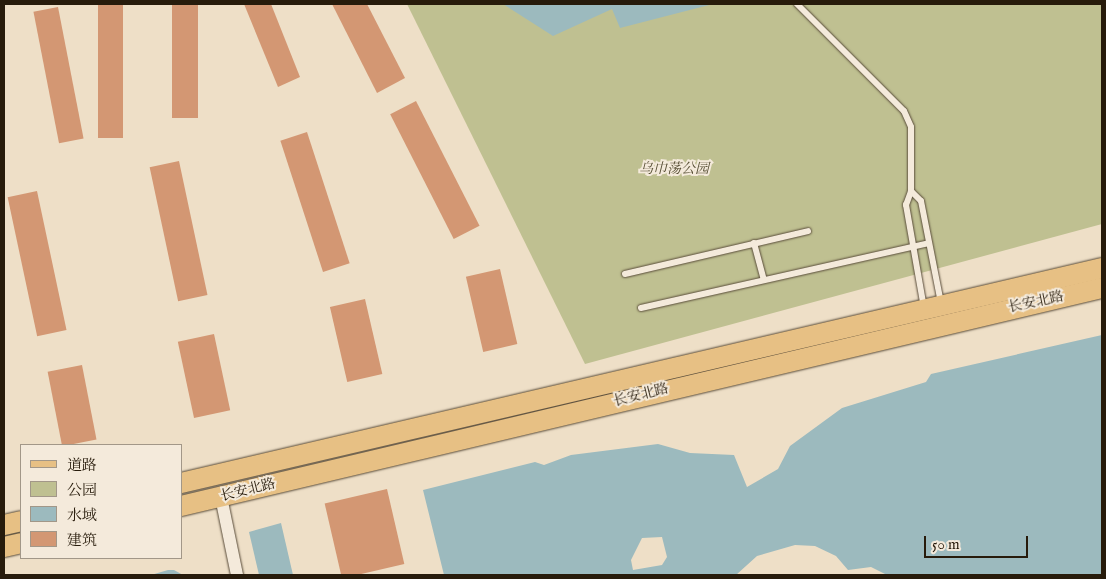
<!DOCTYPE html>
<html>
<head>
<meta charset="utf-8">
<style>
  body { margin:0 }
  #map { position:relative; width:1106px; height:579px; overflow:hidden; background:#eedfc7; font-family:"IM FELL English","Noto Serif SC",serif }
  div>[style] { position:absolute }
  .green>* { inset:0; background:#bfc091 }
  .water>* { inset:0; background:#9cbabe }
  .building>* { inset:0; background:#d39773; transform-origin:0 0 }
  .roads { filter:drop-shadow(0 0 1px #594c3a) drop-shadow(0 0 1px #594c3a) }
  .lane>* { height:6px; margin:-3px; padding:0 3px; transform-origin:3px; border-radius:3px; background:#f4eadb }
  .street>* { height:12px; margin:-6px; padding:0 6px; transform-origin:6px; border-radius:6px; background:#f4eadb }
  .primary>* { height:20px; margin:-10px; padding:0 10px; transform-origin:10px; border-radius:10px; background:#e7c084 }
  span { translate:-50% -50%; white-space:nowrap; text-align:center; line-height:1.15; -webkit-text-stroke:4px #f4eadb; paint-order:stroke }
  .park-label { font-size:14px; color:#554d33; font-style:italic }
  .street-label { font-size:14px; color:#271b0b }
  .frame { position:absolute; inset:0; border:5px solid #271b0b; pointer-events:none }
  .legend { position:absolute; left:20px; top:444px; width:162px; height:115px; box-sizing:border-box; background:#f4eadb; border:1px solid #a29788; margin:0; padding:6px 9px; list-style:none; font-size:15px; color:#271b0b }
  .legend li { display:flex; align-items:center; gap:10px; height:25px }
  .legend b { width:25px; border:1px solid #a29788 }
  .scale { position:absolute; left:924px; top:536px; width:104px; height:22px; box-sizing:border-box; border:2px solid #271b0b; border-top:0; padding-left:6px; font-size:15px; line-height:18px; white-space:nowrap; color:#271b0b; -webkit-text-stroke:4px #f4eadb; paint-order:stroke }
</style>
</head>
<body>
<div id="map">
  <div class="green">
    <div style="clip-path:polygon(407px 4px,1102px 4px,1102px 224px,585px 364px)"></div>
  </div>
  <div class="water">
    <div style="clip-path:polygon(503px 4px,713px 4px,620px 28px,612px 9px,553px 36px)"></div>
    <div style="clip-path:polygon(evenodd,1102px 335px,1102px 575px,887px 575px,871px 567px,848px 570px,836px 556px,815px 546px,795px 545px,757px 556px,736px 575px,444px 575px,423px 490px,535px 462px,544px 465px,571px 455px,658px 444px,690px 453px,734px 455px,747px 487px,778px 469px,790px 446px,842px 408px,926px 382px,931px 374px,1102px 335px,662px 537px,667px 557px,662px 565px,633px 570px,631px 560px,642px 538px,662px 537px)"></div>
    <div style="clip-path:polygon(281px 523px,293px 575px,259px 575px,249px 532px)"></div>
    <div style="clip-path:polygon(174px 570px,183px 575px,151px 575px,168px 570px)"></div>
  </div>
  <div class="building">
    <div style="left:98px;top:4px;width:25px;height:134px"></div>
    <div style="left:172px;top:4px;width:26px;height:114px"></div>
    <div style="clip-path:polygon(244px 4px,271px 4px,300px 77px,278px 87px)"></div>
    <div style="clip-path:polygon(332px 4px,367px 4px,405px 78px,377px 93px)"></div>
    <div style="left:58px;top:7px;width:134px;height:25px;rotate:79deg"></div>
    <div style="left:416px;top:101px;width:140px;height:29px;rotate:63deg"></div>
    <div style="left:307px;top:132px;width:138px;height:28px;rotate:72deg"></div>
    <div style="left:179px;top:161px;width:137px;height:30px;rotate:78deg"></div>
    <div style="left:37px;top:191px;width:142px;height:30px;rotate:78deg"></div>
    <div style="left:500px;top:269px;width:77px;height:35px;rotate:77deg"></div>
    <div style="left:365px;top:299px;width:77px;height:36px;rotate:77deg"></div>
    <div style="left:214px;top:334px;width:78px;height:37px;rotate:78deg"></div>
    <div style="left:82px;top:365px;width:76px;height:35px;rotate:79deg"></div>
    <div style="left:387px;top:489px;width:77px;height:64px;rotate:77deg"></div>
  </div>
  <div class="roads">
    <div class="lane">
      <div style="left:797px;top:4px;width:151px;rotate:45deg"></div>
      <div style="left:904px;top:111px;width:17px;rotate:66deg"></div>
      <div style="left:911px;top:127px;width:64px;rotate:90deg"></div>
      <div style="left:754px;top:243px;width:38px;rotate:75deg"></div>
      <div style="left:625px;top:274px;width:188px;rotate:-13.2deg"></div>
      <div style="left:641px;top:308px;width:295px;rotate:-12.7deg"></div>
      <div style="left:924px;top:308px;width:105px;rotate:-99.9deg"></div>
      <div style="left:906px;top:205px;width:15px;rotate:-70deg"></div>
      <div style="left:911px;top:191px;width:14px;rotate:45deg"></div>
      <div style="left:921px;top:201px;width:104px;rotate:78.9deg"></div>
    </div>
    <div class="street">
      <div style="left:221px;top:497px;width:80px;rotate:78.4deg"></div>
    </div>
    <div class="primary">
      <div style="left:181px;top:483px;width:946px;rotate:-13.14deg"></div>
      <div style="left:181px;top:506px;width:946px;rotate:-13.32deg"></div>
      <div style="left:4px;top:525px;width:17px;rotate:-13deg"></div>
      <div style="left:4px;top:547px;width:17px;rotate:-13deg"></div>
    </div>
  </div>
  <div class="park-label">
    <span style="left:674px;top:169px">乌巾荡公园</span>
  </div>
  <div class="street-label">
    <span style="left:1036px;top:302px;rotate:-12deg">长安北路</span>
    <span style="left:641px;top:395px;rotate:-14deg">长安北路</span>
    <span style="left:248px;top:490px;rotate:-14deg">长安北路</span>
  </div>
  <div class="frame"></div>
  <ul class="legend">
  <li><b style="height:6px;background:#e7c084"></b>道路</li>
  <li><b style="height:14px;background:#bfc091"></b>公园</li>
  <li><b style="height:14px;background:#9cbabe"></b>水域</li>
  <li><b style="height:14px;background:#d39773"></b>建筑</li>
  </ul>
  <div class="scale">50 m</div>
</div>
</body>
</html>
